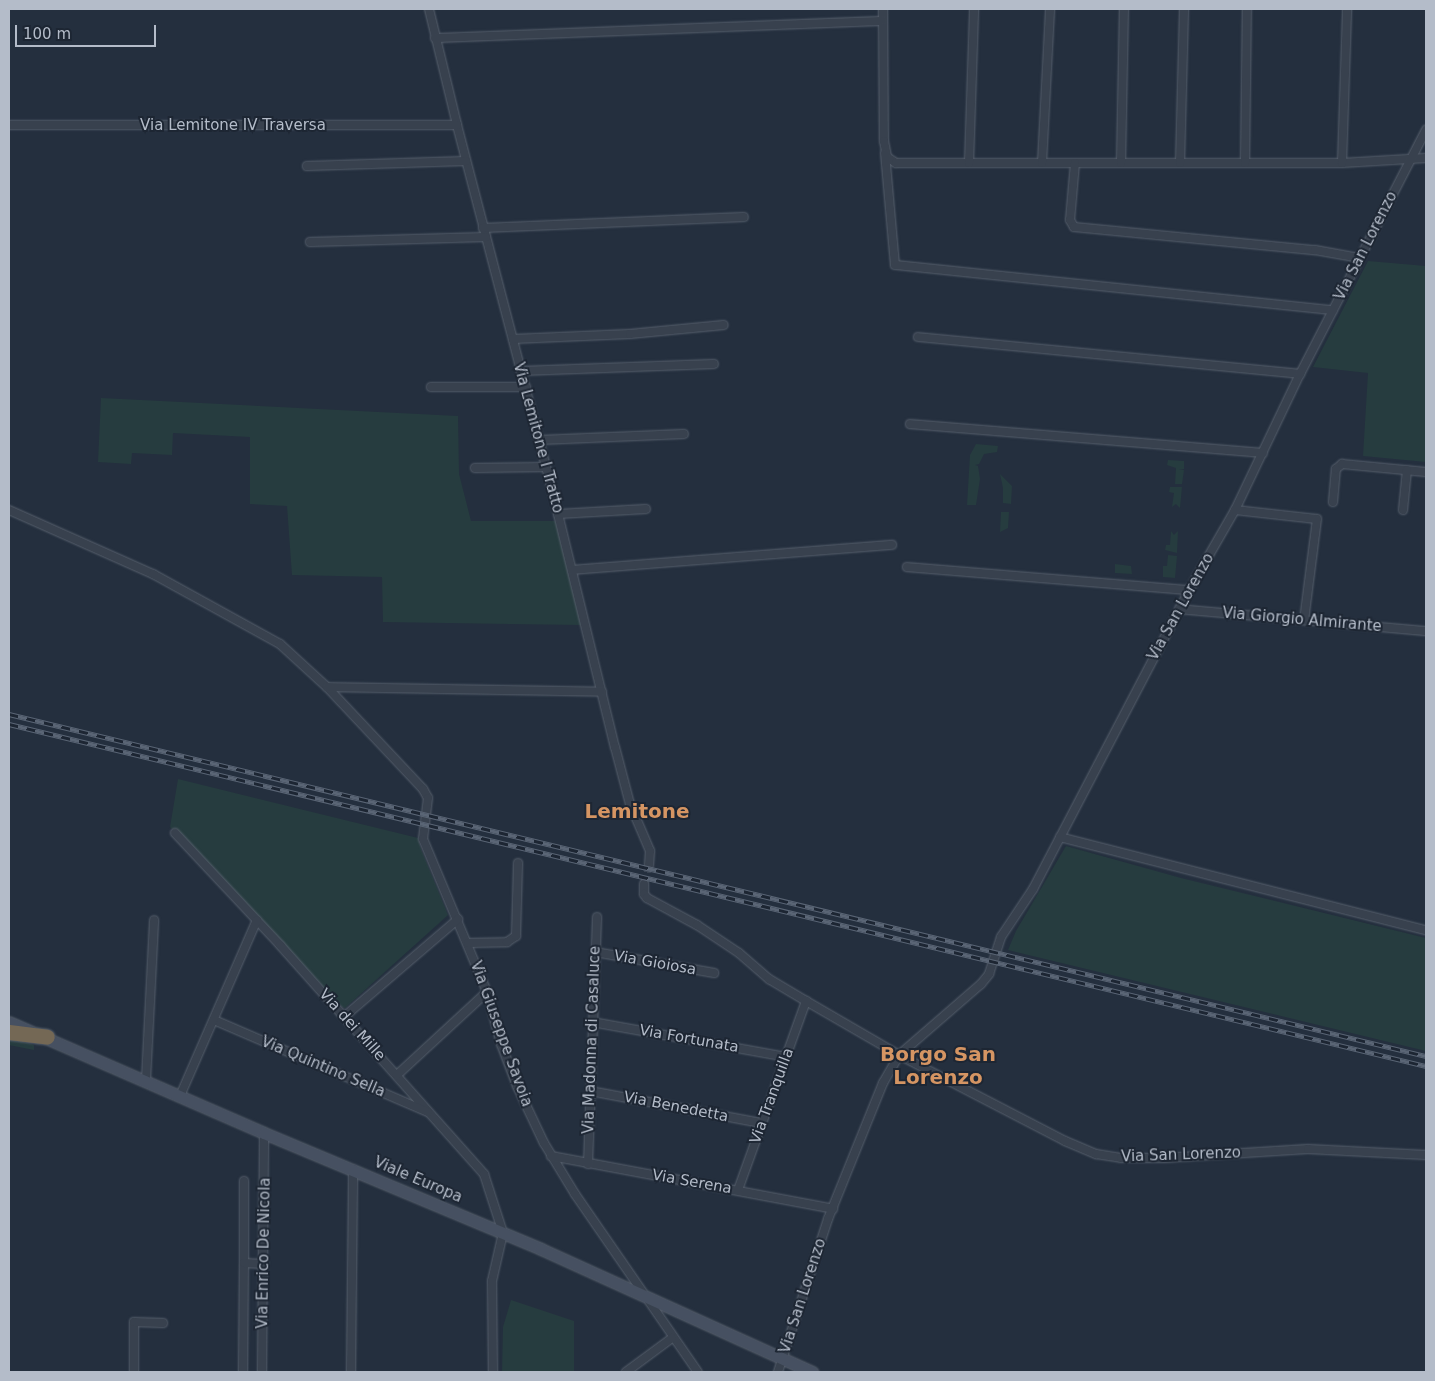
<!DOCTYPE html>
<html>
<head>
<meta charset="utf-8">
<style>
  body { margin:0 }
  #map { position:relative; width:1435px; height:1381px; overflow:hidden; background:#242f3e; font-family:"DejaVu Sans",sans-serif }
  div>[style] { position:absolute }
  .green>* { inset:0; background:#263c3f }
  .street-tunnel>* { height:8px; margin-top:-4px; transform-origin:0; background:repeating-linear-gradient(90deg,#3a4453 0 8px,transparent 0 12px) }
  .roads { filter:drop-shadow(0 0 1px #565f6c) drop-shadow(0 0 1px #565f6c) }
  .street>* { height:8px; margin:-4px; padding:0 4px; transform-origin:4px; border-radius:4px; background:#38414e }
  .secondary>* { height:11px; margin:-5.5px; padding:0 5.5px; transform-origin:5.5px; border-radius:5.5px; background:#465061 }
  .highway>* { height:15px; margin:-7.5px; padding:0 7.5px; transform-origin:7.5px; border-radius:7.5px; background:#746855 }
  .rail>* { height:5px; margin-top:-2.5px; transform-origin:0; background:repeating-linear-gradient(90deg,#1d2633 0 9px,#5a6575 0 18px); box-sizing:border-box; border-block:1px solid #5a6575 }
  span { translate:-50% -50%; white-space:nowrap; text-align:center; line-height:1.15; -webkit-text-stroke:4px #1d2633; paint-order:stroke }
  .street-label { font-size:15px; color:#b4bcc9 }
  .district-label { font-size:20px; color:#d59563; font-weight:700 }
  .frame { position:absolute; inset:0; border:10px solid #b4bcc9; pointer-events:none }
  .scale { position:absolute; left:15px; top:25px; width:141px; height:22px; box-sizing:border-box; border:2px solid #b4bcc9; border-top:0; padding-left:6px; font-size:15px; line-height:18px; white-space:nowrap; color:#b4bcc9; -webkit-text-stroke:4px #1d2633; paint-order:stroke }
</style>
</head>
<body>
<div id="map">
  <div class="green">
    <div style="clip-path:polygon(1368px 261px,1426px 266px,1426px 462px,1363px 456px,1368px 373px,1313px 367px)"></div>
    <div style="clip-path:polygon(101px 398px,458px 416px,459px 474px,471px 521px,557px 521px,582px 625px,383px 622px,382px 577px,292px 575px,287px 506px,250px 504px,250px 437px,173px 433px,172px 455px,132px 453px,131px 464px,98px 462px)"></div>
    <div style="clip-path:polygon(976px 444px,998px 446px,997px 452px,984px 454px,979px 464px,975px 465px,978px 466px,980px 479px,976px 505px,967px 505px,970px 455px)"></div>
    <div style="clip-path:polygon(1168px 460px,1184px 461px,1184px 469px,1179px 469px,1184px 470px,1182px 484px,1175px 484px,1176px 468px,1167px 465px)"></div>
    <div style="clip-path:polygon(1000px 474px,1012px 486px,1011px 504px,1003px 503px,1003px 488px)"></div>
    <div style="clip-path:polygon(1170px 487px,1182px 487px,1180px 508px,1176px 504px,1172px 507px,1174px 493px,1169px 492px)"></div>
    <div style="clip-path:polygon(1001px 512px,1009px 512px,1008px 528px,1000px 532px)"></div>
    <div style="clip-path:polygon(1171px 531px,1174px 535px,1178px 531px,1177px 553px,1165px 550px,1166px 545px,1170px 545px)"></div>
    <div style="clip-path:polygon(1168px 555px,1177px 556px,1175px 578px,1163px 577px,1163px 566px,1167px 566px)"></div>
    <div style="clip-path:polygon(1115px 564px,1131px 566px,1132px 574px,1115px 573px)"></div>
    <div style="clip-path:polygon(178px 779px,418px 838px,421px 849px,448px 915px,345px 1008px,342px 1007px,228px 884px,170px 827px)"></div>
    <div style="clip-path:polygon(1066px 846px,1181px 878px,1426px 938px,1426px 1051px,1008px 950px,1016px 931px)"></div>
    <div style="clip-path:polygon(9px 1038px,34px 1045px,34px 1050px,9px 1045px)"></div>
    <div style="clip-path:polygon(511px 1300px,574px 1321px,574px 1372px,502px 1372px,503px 1327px)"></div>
  </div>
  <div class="street-tunnel">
    <div style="left:644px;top:884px;width:20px;rotate:-75deg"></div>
  </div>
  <div class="roads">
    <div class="street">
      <div style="left:429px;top:9px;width:119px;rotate:76.4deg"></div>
      <div style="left:457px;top:125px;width:402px;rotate:75.4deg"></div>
      <div style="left:558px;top:514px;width:240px;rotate:76.3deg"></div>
      <div style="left:615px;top:747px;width:59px;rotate:75.3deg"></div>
      <div style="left:630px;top:804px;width:51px;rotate:66.9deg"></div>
      <div style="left:650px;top:851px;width:14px;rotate:94deg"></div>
      <div style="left:883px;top:9px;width:132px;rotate:89.6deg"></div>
      <div style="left:884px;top:141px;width:16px;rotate:79deg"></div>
      <div style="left:887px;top:157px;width:11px;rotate:34deg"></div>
      <div style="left:896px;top:163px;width:446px"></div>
      <div style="left:1342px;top:163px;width:84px;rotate:-3.4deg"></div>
      <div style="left:435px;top:38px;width:448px;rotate:-2.2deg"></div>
      <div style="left:9px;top:125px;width:448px"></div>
      <div style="left:885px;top:153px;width:112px;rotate:84.9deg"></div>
      <div style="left:895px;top:265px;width:440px;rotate:5.9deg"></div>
      <div style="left:969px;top:163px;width:154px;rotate:-88.1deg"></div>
      <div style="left:1042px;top:163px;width:154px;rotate:-87deg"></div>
      <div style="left:1075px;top:163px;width:57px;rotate:95deg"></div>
      <div style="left:1070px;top:220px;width:8px;rotate:60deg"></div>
      <div style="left:1074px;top:227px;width:242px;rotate:5.5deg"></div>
      <div style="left:1315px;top:250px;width:46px;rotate:10.1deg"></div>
      <div style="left:1121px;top:163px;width:154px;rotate:-88.9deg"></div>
      <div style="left:1180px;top:163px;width:154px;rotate:-88.5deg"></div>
      <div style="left:1245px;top:163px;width:154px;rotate:-89.3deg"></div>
      <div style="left:1342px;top:163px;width:154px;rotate:-88.1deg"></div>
      <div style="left:307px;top:166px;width:159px;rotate:-1.8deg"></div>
      <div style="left:483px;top:228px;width:261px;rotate:-2.4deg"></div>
      <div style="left:310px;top:242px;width:176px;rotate:-1.6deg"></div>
      <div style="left:918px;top:337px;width:384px;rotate:5.5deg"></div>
      <div style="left:513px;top:339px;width:117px;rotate:-2.4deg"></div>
      <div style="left:630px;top:334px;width:94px;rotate:-5.5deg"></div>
      <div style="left:521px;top:371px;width:193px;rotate:-2.1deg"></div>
      <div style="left:431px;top:387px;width:95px"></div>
      <div style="left:910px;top:424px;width:354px;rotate:4.7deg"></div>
      <div style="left:540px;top:440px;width:144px;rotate:-2.4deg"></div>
      <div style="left:475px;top:468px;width:71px;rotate:-0.8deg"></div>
      <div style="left:1333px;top:502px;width:33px;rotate:-85deg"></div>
      <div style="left:1336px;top:469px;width:8px;rotate:-40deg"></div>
      <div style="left:1342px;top:464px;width:84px;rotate:5.4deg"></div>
      <div style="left:9px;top:510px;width:158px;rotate:24deg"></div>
      <div style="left:153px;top:574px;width:145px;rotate:28.9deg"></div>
      <div style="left:280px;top:644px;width:64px;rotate:42.5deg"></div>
      <div style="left:327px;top:687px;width:140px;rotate:46.7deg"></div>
      <div style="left:423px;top:789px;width:10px;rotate:61deg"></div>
      <div style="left:428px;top:798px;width:41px;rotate:97deg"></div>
      <div style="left:423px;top:839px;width:166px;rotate:67.3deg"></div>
      <div style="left:487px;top:992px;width:54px;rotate:74.9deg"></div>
      <div style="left:501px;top:1044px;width:45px;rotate:69.1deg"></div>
      <div style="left:517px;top:1086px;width:63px;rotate:64.7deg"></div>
      <div style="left:544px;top:1143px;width:60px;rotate:58.7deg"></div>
      <div style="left:575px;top:1194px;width:216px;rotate:55.4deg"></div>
      <div style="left:1235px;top:510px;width:82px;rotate:6.3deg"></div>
      <div style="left:1317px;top:519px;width:102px;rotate:97.3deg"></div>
      <div style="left:1403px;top:510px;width:40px;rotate:-84.3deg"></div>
      <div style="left:558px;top:514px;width:88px;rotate:-3.3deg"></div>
      <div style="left:907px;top:567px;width:283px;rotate:4.7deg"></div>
      <div style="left:572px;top:570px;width:321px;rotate:-4.5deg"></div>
      <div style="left:1179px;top:609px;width:248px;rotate:5.1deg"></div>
      <div style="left:327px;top:687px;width:275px;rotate:1deg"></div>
      <div style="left:175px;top:833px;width:154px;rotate:46.8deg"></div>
      <div style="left:280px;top:945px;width:307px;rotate:48.3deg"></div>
      <div style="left:484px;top:1174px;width:62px;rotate:72.1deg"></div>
      <div style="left:503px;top:1233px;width:49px;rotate:102.9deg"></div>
      <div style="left:492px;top:1281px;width:91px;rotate:89.4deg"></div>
      <div style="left:1060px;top:837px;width:378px;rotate:14.3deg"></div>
      <div style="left:644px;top:884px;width:10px;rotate:90deg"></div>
      <div style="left:644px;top:894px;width:5px;rotate:53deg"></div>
      <div style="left:647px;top:898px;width:57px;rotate:28.4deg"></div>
      <div style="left:697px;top:925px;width:50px;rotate:33.7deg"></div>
      <div style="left:739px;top:953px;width:40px;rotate:41deg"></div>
      <div style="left:769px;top:979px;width:43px;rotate:30.7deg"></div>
      <div style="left:806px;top:1001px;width:108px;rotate:30.1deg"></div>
      <div style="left:899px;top:1055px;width:187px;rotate:27.4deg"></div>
      <div style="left:1065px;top:1141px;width:34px;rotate:23deg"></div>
      <div style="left:1096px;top:1154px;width:25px;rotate:9deg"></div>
      <div style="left:1121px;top:1158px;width:43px"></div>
      <div style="left:1164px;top:1158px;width:144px;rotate:-3.6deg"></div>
      <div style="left:1308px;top:1149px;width:118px;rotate:2.9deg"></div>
      <div style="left:468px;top:943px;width:39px;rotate:-1deg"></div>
      <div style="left:507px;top:942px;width:11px;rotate:-34deg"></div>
      <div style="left:516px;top:936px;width:73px;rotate:-88.4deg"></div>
      <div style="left:595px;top:952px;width:121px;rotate:10deg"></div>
      <div style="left:345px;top:1016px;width:149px;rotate:-40.6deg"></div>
      <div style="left:214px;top:1020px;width:233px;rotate:23.3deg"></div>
      <div style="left:592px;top:1022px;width:197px;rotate:10.2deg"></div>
      <div style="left:397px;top:1075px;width:122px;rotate:-42.7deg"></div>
      <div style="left:146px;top:1080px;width:160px;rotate:-87.1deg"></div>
      <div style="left:590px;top:1091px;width:174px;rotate:10.6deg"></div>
      <div style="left:180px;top:1096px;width:192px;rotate:-66.4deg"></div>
      <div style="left:551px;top:1156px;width:287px;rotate:10.6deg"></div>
      <div style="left:588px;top:1164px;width:247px;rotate:-87.9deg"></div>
      <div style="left:244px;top:1181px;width:82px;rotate:90deg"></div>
      <div style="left:738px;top:1190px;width:201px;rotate:-70.2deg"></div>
      <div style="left:134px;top:1372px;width:50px;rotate:-90deg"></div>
      <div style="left:134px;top:1322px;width:29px;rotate:2deg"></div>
      <div style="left:243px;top:1372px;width:109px;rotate:-89.5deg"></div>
      <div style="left:244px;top:1263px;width:20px;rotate:3deg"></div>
      <div style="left:262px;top:1372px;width:239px;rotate:-89.5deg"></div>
      <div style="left:351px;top:1372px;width:203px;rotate:-89.4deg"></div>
      <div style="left:626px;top:1372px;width:57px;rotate:-36.5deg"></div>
      <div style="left:778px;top:1372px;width:161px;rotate:-71.9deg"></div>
      <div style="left:828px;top:1219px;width:147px;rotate:-68deg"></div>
      <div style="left:883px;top:1083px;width:32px;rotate:-60deg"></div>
      <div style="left:899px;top:1055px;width:108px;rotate:-40.9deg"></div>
      <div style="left:981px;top:984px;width:13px;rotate:-51deg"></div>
      <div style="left:989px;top:974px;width:39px;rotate:-72deg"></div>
      <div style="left:1001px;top:937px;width:58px;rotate:-56.3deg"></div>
      <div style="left:1033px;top:889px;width:337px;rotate:-62.4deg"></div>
      <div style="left:1189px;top:590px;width:92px;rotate:-60.1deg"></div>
      <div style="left:1235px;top:510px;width:151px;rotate:-64.5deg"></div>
      <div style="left:1300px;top:374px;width:275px;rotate:-62.7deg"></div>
    </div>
    <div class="secondary">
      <div style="left:9px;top:1022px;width:278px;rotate:23.5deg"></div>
      <div style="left:264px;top:1133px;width:300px;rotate:22.7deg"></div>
      <div style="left:541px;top:1249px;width:298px;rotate:24.4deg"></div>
    </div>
    <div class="highway">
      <div style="left:9px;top:1032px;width:38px;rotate:7deg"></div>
    </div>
  </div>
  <div class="rail">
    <div style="left:9px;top:714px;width:1458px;rotate:13.57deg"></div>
    <div style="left:9px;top:724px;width:1458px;rotate:13.57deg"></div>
  </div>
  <div class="street-label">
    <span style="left:233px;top:126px">Via Lemitone IV Traversa</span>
    <span style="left:1366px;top:246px;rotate:-63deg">Via San Lorenzo</span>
    <span style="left:538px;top:438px;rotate:75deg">Via Lemitone I Tratto</span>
    <span style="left:1181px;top:607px;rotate:-61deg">Via San Lorenzo</span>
    <span style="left:1302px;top:620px;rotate:5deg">Via Giorgio Almirante</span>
    <span style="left:655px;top:963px;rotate:10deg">Via Gioiosa</span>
    <span style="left:352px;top:1025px;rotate:48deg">Via dei Mille</span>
    <span style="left:501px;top:1034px;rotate:70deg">Via Giuseppe Savoia</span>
    <span style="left:689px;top:1039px;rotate:10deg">Via Fortunata</span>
    <span style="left:592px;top:1040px;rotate:-88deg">Via Madonna di Casaluce</span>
    <span style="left:323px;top:1067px;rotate:23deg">Via Quintino Sella</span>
    <span style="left:772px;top:1096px;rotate:-70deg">Via Tranquilla</span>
    <span style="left:676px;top:1107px;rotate:11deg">Via Benedetta</span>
    <span style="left:1181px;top:1155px;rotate:-2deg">Via San Lorenzo</span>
    <span style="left:418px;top:1180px;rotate:23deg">Viale Europa</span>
    <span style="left:692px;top:1182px;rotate:10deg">Via Serena</span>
    <span style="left:264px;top:1253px;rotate:-89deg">Via Enrico De Nicola</span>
    <span style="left:803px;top:1296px;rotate:-72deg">Via San Lorenzo</span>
  </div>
  <div class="district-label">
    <span style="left:637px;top:811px">Lemitone</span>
    <span style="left:938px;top:1066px">Borgo San<br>Lorenzo</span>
  </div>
  <div class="frame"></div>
  <div class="scale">100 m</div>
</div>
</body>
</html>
